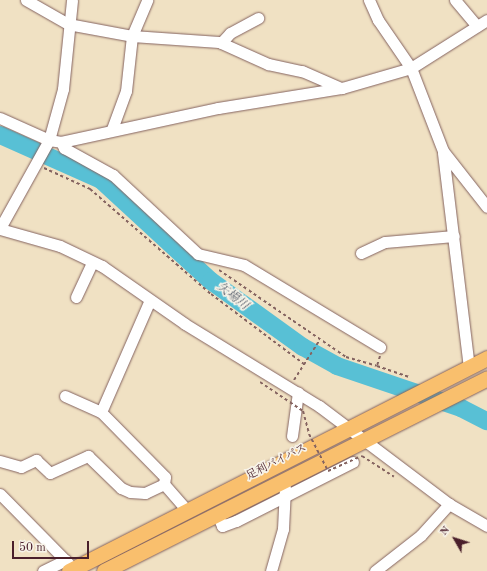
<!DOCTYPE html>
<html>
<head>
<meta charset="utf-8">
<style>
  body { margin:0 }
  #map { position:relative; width:487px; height:571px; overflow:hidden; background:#f0e1c3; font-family:"Old Standard TT","Noto Serif JP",serif }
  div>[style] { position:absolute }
  .river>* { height:18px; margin:-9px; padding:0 9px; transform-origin:9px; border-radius:9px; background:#58c0d5 }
  .path>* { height:2px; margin-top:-1px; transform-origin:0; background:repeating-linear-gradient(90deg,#846360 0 3px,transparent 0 6px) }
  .roads { filter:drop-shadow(0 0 1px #846360) drop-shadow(0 0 1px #846360) }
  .minor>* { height:11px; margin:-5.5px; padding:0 5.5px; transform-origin:5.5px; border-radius:5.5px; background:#fff }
  .highway>* { height:15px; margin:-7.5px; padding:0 7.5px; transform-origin:7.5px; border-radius:7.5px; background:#f9bf6d }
  .path-bridge>* { height:2px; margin-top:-1px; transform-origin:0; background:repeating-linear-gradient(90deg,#846360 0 3px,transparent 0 6px) }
  span { translate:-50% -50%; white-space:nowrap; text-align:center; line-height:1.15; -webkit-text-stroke:3.5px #f7f3e8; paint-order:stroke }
  .street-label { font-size:11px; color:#4a1f2b }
  .water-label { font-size:12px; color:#4f5766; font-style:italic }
  .north { position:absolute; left:435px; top:519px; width:40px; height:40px; -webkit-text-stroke:3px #f7f3e8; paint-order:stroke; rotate:309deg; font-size:11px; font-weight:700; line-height:16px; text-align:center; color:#4a1f2b }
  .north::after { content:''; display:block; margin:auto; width:14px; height:18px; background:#4a1f2b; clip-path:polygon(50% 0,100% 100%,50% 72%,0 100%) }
  .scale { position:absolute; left:12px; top:541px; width:77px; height:18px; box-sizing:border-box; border:2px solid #4a1f2b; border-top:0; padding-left:5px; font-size:12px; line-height:14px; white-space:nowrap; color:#4a1f2b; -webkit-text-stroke:3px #f7f3e8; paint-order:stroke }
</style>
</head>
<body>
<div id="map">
  <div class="river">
    <div style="left:0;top:135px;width:111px;rotate:24deg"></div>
    <div style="left:101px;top:180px;width:149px;rotate:42.6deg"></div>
    <div style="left:211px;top:281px;width:113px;rotate:35.7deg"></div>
    <div style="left:303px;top:347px;width:39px;rotate:29deg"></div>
    <div style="left:337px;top:366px;width:131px;rotate:18.7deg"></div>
    <div style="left:461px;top:408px;width:29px;rotate:27deg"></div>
  </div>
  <div class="path">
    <div style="left:44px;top:168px;width:51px;rotate:24.5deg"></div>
    <div style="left:90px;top:189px;width:160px;rotate:41deg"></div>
    <div style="left:211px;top:294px;width:116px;rotate:37deg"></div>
    <div style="left:219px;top:270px;width:154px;rotate:34.4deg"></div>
    <div style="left:346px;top:357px;width:32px;rotate:16deg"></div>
    <div style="left:380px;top:356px;width:10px;rotate:107deg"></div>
    <div style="left:377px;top:366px;width:34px;rotate:19deg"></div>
    <div style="left:294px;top:380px;width:46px;rotate:-57.3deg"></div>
  </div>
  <div class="roads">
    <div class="minor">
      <div style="left:26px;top:0;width:48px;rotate:29.7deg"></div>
      <div style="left:68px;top:24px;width:65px;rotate:10.6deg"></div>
      <div style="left:132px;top:36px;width:87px;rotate:3.9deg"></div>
      <div style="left:219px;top:42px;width:54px;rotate:24.2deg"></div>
      <div style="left:268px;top:64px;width:35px;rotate:12deg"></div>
      <div style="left:302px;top:71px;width:43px;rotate:23.6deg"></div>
      <div style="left:369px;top:0;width:22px;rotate:66deg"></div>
      <div style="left:378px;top:20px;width:58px;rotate:55.5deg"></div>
      <div style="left:411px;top:68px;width:89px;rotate:68.9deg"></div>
      <div style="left:443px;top:151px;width:71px;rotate:51.8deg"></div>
      <div style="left:455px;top:0;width:34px;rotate:50deg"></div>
      <div style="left:221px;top:43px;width:13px;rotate:-48deg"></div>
      <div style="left:230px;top:33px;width:32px;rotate:-28deg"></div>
      <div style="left:0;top:118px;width:54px;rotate:24.2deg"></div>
      <div style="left:49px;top:140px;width:12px;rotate:9deg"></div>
      <div style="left:61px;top:142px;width:161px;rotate:-12.2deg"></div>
      <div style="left:218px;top:108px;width:126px;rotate:-9.2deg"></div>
      <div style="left:342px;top:88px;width:72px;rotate:-16.2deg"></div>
      <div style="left:411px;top:68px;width:90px;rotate:-32.3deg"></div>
      <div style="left:112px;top:129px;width:40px;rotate:-69.8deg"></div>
      <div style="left:126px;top:91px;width:55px;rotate:-83.8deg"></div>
      <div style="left:132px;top:36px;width:39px;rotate:-67deg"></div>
      <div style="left:61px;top:142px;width:7px;rotate:63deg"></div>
      <div style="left:64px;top:148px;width:56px;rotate:28.9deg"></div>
      <div style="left:113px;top:175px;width:116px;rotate:42.9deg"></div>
      <div style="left:198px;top:254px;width:47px;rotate:13.4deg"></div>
      <div style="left:244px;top:265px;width:159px;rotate:31.1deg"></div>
      <div style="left:443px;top:153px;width:216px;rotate:83.1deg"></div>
      <div style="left:0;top:228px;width:101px;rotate:-60.9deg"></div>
      <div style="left:49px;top:140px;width:53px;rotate:-74.6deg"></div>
      <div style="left:63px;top:89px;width:89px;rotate:-84.2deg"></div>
      <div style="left:0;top:229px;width:62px;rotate:15.8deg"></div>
      <div style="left:60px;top:246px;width:47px;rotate:25.5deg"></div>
      <div style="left:102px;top:266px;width:101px;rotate:34.9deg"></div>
      <div style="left:185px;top:324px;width:157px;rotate:31.5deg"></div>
      <div style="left:319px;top:406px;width:163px;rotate:37deg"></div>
      <div style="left:449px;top:504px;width:44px;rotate:30.1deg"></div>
      <div style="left:361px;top:253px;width:26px;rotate:-25deg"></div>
      <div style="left:385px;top:242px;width:69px;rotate:-5deg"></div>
      <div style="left:76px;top:297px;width:38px;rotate:-65deg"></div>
      <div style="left:65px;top:396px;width:39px;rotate:24deg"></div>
      <div style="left:101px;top:412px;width:91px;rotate:45.4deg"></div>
      <div style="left:165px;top:477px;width:7px;rotate:98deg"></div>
      <div style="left:164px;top:484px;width:35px;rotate:49deg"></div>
      <div style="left:101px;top:412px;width:122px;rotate:-66.4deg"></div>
      <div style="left:292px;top:436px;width:44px;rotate:-82.2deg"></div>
      <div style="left:0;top:461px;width:22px;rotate:16deg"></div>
      <div style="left:21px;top:467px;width:17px;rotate:-25deg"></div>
      <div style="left:36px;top:460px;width:19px;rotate:43deg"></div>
      <div style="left:50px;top:473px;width:42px;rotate:-24.1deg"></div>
      <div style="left:88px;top:456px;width:46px;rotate:44.1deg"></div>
      <div style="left:121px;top:488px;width:10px;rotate:24deg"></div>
      <div style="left:130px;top:492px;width:15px;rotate:4deg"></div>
      <div style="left:145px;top:493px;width:21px;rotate:-25deg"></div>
      <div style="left:0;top:494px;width:105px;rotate:45.4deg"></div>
      <div style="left:217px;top:514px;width:13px;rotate:67deg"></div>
      <div style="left:222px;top:526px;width:15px;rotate:-20deg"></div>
      <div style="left:236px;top:521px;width:131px;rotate:-26.8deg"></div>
      <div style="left:43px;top:571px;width:25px;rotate:-26deg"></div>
      <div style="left:271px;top:571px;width:44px;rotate:-74.1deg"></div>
      <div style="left:283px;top:529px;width:41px;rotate:-87.2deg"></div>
      <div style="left:375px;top:571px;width:58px;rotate:-38deg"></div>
      <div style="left:421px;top:535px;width:42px;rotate:-47.9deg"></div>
    </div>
    <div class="highway">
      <div style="left:69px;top:571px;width:469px;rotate:-27deg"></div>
      <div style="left:104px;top:571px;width:429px;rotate:-26.7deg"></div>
    </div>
  </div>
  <div class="path-bridge">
    <div style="left:260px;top:382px;width:52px;rotate:34deg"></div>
    <div style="left:303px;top:411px;width:24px;rotate:75deg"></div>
    <div style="left:309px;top:434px;width:42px;rotate:62.8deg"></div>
    <div style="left:328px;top:471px;width:37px;rotate:-24deg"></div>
    <div style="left:362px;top:456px;width:38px;rotate:33deg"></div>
  </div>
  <div class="street-label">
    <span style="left:277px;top:463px;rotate:-27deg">足利バイパス</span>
  </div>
  <div class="water-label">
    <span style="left:232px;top:297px;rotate:38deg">矢場川</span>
  </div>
  <div class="north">N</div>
  <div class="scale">50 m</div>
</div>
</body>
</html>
